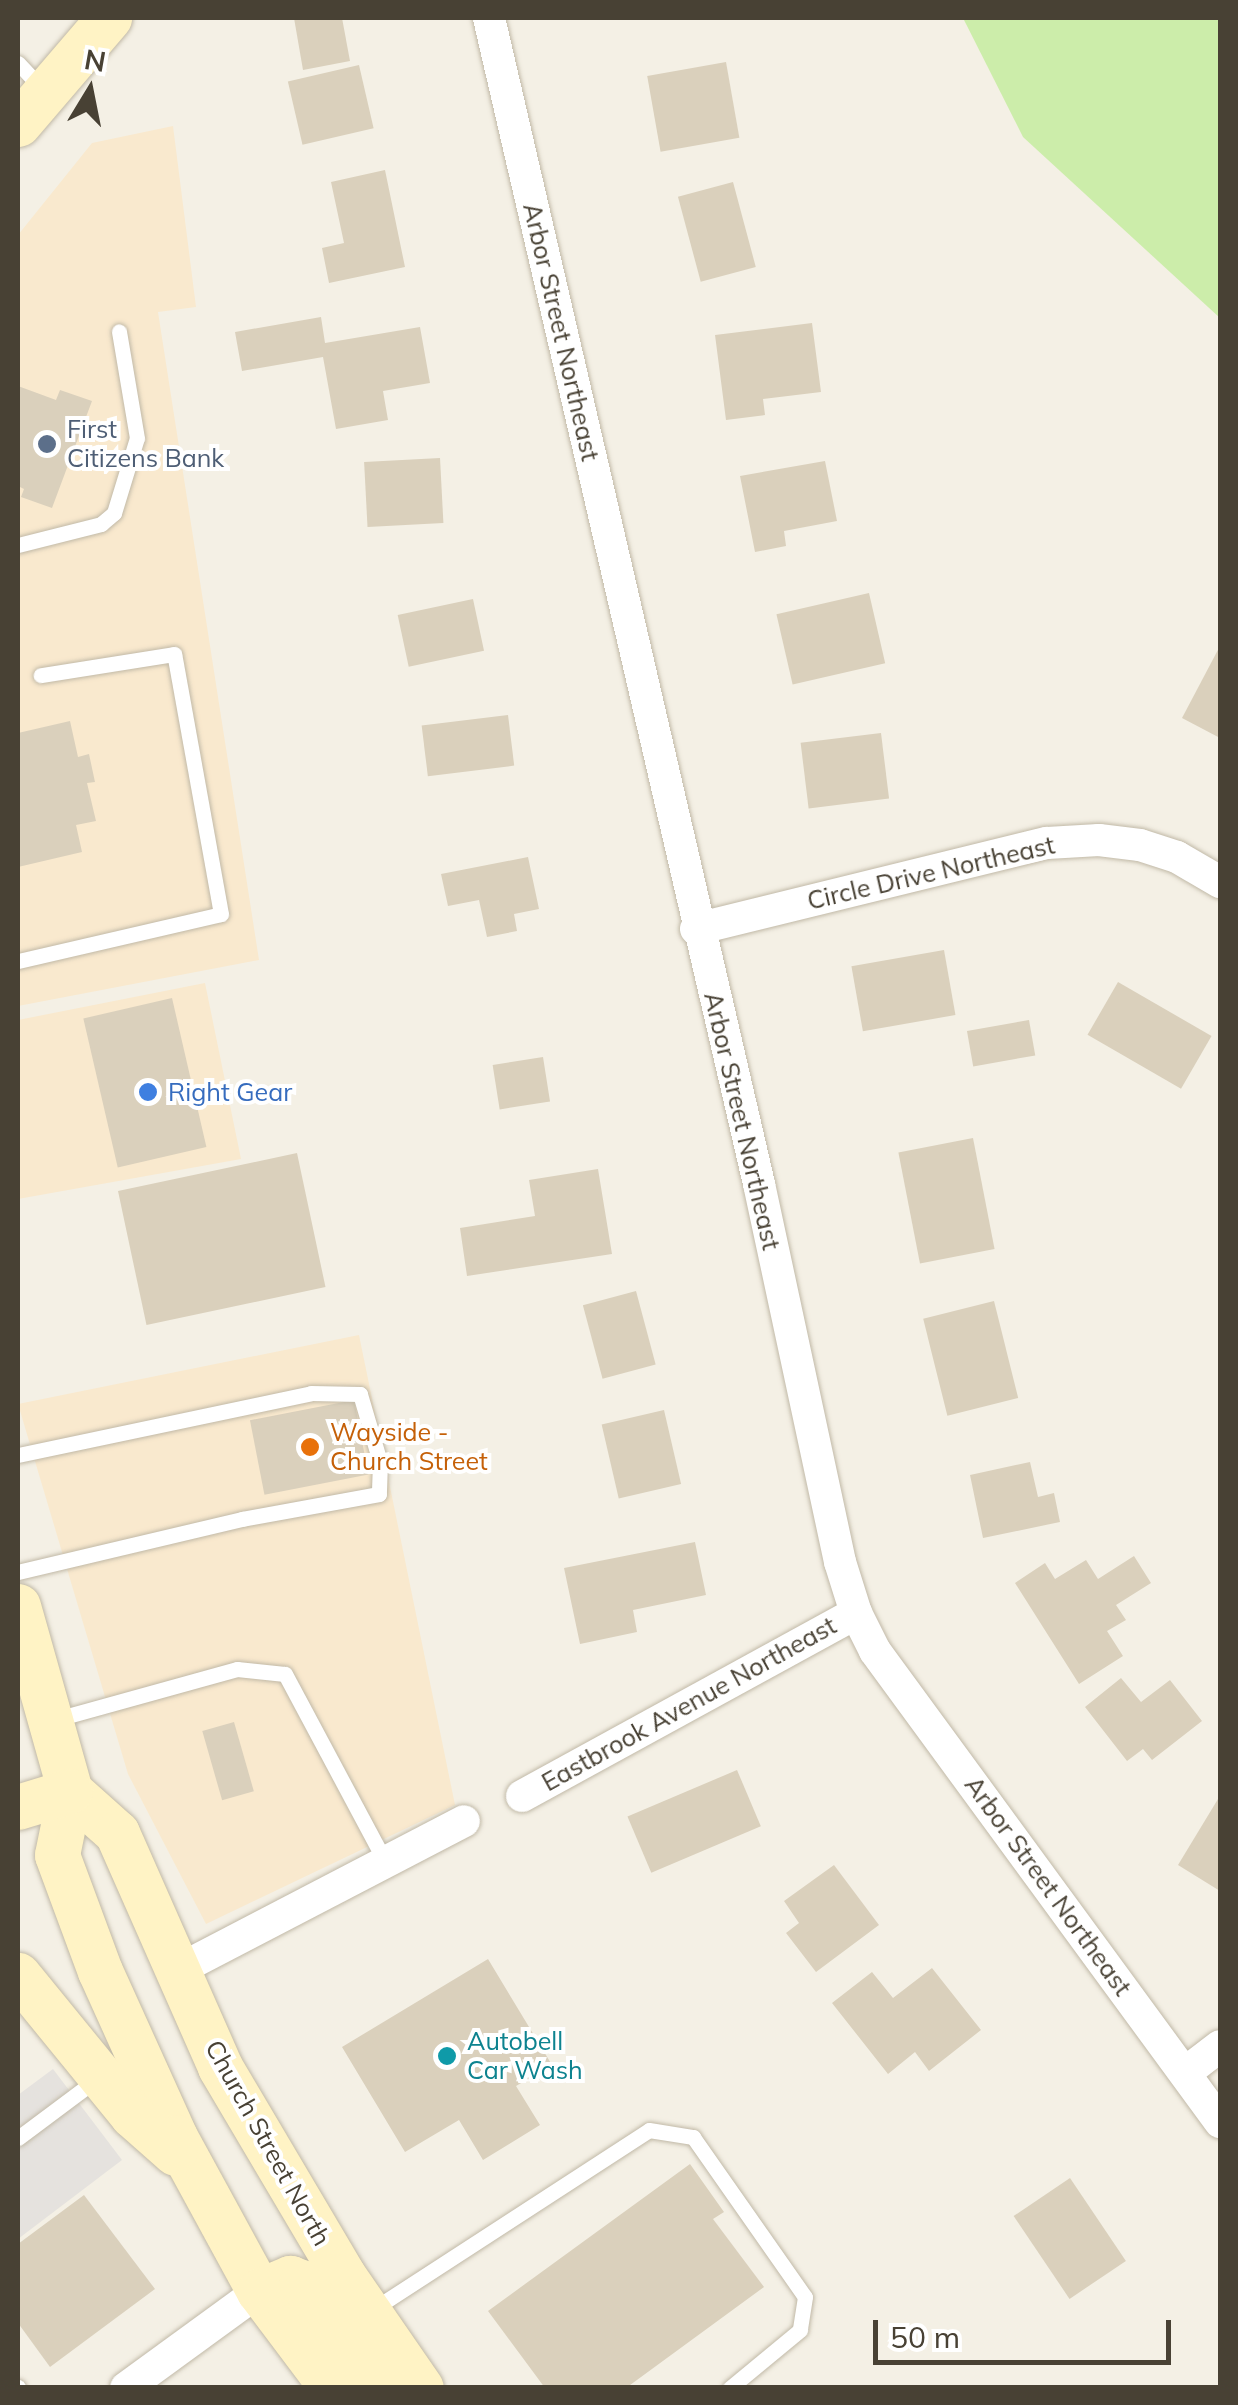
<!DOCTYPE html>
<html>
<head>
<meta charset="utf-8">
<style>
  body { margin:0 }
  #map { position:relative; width:1238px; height:2405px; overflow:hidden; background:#f4f0e5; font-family:Mulish,sans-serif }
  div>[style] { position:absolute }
  .commercial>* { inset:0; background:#f9e9ce }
  .green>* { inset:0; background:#ccedaa }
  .parking>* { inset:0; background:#e5e2de }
  .building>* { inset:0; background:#dad0bc; transform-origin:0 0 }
  .roads { filter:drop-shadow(0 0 2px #c1b9a7) drop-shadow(0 0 2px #c1b9a7) }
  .lane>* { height:15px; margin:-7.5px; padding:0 7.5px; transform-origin:7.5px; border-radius:7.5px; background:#fff }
  .street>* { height:32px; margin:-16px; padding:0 16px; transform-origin:16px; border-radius:16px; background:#fff }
  .secondary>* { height:45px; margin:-22.5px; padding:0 22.5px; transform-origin:22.5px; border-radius:22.5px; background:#fff3c5 }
  .dots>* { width:28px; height:28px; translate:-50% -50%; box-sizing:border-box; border:5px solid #fff; border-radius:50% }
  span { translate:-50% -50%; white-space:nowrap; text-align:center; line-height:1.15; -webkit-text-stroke:8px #fff; paint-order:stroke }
  .street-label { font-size:25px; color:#484134 }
  .service-label { font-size:25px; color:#4e5e75 }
  .left { translate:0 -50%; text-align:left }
  .shop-label { font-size:25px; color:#366cbe }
  .food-label { font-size:25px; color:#c56008 }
  .culture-label { font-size:25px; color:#0d838f }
  .frame { position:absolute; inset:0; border:20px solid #484134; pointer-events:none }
  .north { position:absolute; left:40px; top:40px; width:100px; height:100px; -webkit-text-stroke:8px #fff; paint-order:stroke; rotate:10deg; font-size:28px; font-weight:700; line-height:40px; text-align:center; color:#484134 }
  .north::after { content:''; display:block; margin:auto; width:35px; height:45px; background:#484134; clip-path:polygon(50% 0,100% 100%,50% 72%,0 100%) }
  .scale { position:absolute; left:873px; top:2320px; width:298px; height:45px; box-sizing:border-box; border:5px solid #484134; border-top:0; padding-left:12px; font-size:30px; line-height:35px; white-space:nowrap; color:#484134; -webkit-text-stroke:8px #fff; paint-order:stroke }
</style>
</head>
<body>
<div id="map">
  <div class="commercial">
    <div style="clip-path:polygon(173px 126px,196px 307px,158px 312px,259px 960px,18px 1006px,18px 235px,92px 143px)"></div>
    <div style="clip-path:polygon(205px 983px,241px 1159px,18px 1199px,18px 1020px)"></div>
    <div style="clip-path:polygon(359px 1335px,455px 1805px,206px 1924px,128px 1774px,18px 1404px)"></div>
  </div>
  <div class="green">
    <div style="clip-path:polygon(963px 18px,1220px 18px,1220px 318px,1023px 137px)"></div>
  </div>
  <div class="parking">
    <div style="clip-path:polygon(53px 2069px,122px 2160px,18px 2239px,18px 2095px)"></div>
  </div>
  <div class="building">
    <div style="clip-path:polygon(294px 18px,342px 18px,350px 61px,303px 70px)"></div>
    <div style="left:726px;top:62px;width:77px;height:80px;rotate:80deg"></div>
    <div style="left:359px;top:65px;width:65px;height:73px;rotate:77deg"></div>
    <div style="clip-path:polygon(385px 170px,405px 267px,329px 283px,322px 248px,344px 243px,331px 182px)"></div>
    <div style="left:733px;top:182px;width:88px;height:57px;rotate:75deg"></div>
    <div style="clip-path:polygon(321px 317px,325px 343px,420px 327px,430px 383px,383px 391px,388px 420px,336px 429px,323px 357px,242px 371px,235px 332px)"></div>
    <div style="clip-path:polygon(812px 323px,821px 392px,763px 399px,765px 415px,726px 420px,715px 335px)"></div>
    <div style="clip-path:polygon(18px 386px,56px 400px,60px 390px,92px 401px,52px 508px,21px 497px,24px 489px,18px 486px)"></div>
    <div style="left:440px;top:458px;width:65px;height:76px;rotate:87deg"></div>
    <div style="clip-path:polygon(825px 461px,837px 521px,784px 531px,786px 546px,755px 552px,740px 476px)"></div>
    <div style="left:869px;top:593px;width:72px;height:95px;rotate:77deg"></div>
    <div style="left:473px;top:599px;width:53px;height:77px;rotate:78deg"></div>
    <div style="clip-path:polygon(1220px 646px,1220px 738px,1182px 718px)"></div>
    <div style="left:508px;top:715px;width:51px;height:87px;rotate:83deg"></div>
    <div style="clip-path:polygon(70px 721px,78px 757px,89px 754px,95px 782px,87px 783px,96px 821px,76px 825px,82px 852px,18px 867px,18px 733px)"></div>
    <div style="left:881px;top:733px;width:66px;height:81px;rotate:83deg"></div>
    <div style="clip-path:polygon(528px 857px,539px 909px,514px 914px,517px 931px,487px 937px,479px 900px,448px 906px,441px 874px)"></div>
    <div style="left:944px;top:950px;width:66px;height:94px;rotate:80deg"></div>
    <div style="left:1118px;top:982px;width:108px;height:61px;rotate:30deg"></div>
    <div style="left:172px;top:998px;width:153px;height:91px;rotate:77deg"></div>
    <div style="left:1029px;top:1020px;width:36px;height:63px;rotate:80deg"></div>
    <div style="left:543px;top:1057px;width:45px;height:51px;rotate:81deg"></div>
    <div style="left:973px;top:1138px;width:113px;height:76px;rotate:79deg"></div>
    <div style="left:297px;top:1153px;width:137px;height:183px;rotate:78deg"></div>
    <div style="clip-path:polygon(598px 1169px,612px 1254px,467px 1276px,460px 1228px,535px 1216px,529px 1180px)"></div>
    <div style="left:636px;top:1291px;width:76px;height:55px;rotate:75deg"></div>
    <div style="left:994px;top:1301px;width:100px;height:73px;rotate:76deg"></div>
    <div style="left:354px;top:1400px;width:76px;height:106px;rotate:79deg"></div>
    <div style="left:664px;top:1410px;width:76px;height:64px;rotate:77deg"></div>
    <div style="clip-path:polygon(1030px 1462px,1038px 1497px,1054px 1493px,1060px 1522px,983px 1538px,970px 1475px)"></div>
    <div style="clip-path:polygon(695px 1542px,706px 1595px,633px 1610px,637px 1632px,580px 1644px,564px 1568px)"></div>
    <div style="clip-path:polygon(1134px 1556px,1151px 1583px,1116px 1605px,1126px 1620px,1107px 1631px,1123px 1656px,1079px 1684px,1015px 1583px,1045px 1563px,1055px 1579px,1086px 1560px,1098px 1579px)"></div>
    <div style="clip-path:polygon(1121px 1678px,1141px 1702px,1170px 1680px,1202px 1721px,1152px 1760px,1143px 1749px,1127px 1761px,1085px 1707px)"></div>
    <div style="left:234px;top:1722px;width:72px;height:33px;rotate:74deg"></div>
    <div style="left:737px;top:1770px;width:61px;height:119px;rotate:67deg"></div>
    <div style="clip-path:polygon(1218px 1799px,1220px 1801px,1220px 1891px,1178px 1865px)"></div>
    <div style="clip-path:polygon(834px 1865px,879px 1925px,816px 1972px,786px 1933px,799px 1923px,784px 1901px)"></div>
    <div style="clip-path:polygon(488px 1959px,552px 2065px,516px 2086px,540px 2125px,483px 2160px,459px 2120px,405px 2152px,342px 2047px)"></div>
    <div style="clip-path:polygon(932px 1968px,981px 2030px,929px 2071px,915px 2052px,888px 2074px,832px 2003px,872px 1972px,893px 1998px)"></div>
    <div style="clip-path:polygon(690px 2164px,724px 2212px,713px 2219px,764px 2287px,626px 2388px,545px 2388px,488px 2311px)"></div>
    <div style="left:1070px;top:2178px;width:100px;height:68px;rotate:56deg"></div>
    <div style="clip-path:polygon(84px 2195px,155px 2289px,50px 2367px,18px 2323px,18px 2244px)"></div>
  </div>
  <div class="roads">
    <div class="lane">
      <div style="left:18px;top:63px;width:35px;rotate:47deg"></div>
      <div style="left:18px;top:545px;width:86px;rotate:-14.2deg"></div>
      <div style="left:101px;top:524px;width:17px;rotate:-40deg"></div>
      <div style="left:114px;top:513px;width:78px;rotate:-73deg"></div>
      <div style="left:137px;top:438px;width:108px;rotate:-99.6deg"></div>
      <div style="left:18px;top:961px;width:208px;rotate:-13deg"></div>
      <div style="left:221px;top:914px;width:264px;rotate:-100.2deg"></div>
      <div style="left:174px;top:654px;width:135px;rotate:171deg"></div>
      <div style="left:18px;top:1455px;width:299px;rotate:-11.9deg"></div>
      <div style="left:311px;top:1393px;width:49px;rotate:1.2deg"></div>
      <div style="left:360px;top:1394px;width:71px;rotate:73.6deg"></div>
      <div style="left:380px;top:1462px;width:32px;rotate:92deg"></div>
      <div style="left:379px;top:1494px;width:139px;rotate:169.7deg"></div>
      <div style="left:242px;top:1519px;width:230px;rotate:166.7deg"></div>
      <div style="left:53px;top:1720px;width:191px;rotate:-15.5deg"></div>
      <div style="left:237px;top:1669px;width:48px;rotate:5.9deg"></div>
      <div style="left:285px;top:1674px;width:212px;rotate:61.9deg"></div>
      <div style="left:18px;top:2138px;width:99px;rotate:-36.8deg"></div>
      <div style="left:372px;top:2310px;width:330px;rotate:-33deg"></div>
      <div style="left:649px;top:2130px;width:45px;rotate:9deg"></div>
      <div style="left:693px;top:2137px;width:195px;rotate:55deg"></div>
      <div style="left:805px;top:2297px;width:33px;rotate:99deg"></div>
      <div style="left:800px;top:2330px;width:91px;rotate:140.4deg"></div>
      <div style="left:18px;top:2387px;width:1px;rotate:90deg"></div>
    </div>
    <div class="street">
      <div style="left:489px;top:18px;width:1197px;rotate:76.96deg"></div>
      <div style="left:759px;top:1184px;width:387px;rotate:77.9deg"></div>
      <div style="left:840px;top:1562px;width:53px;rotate:72.6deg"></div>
      <div style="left:856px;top:1613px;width:42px;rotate:63.4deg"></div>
      <div style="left:875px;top:1651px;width:584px;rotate:53.78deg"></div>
      <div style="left:696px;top:929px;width:361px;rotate:-13.8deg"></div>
      <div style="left:1047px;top:843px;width:52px;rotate:-3.3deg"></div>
      <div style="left:1099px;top:840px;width:41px;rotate:7deg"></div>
      <div style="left:1140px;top:845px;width:39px;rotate:18deg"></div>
      <div style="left:1177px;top:857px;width:50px;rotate:30.2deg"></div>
      <div style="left:522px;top:1796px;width:381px;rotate:-28.7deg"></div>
      <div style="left:180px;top:1969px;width:320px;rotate:-27.5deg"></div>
      <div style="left:1185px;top:2073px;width:44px;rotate:-37.6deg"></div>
      <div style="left:126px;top:2388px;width:165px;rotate:-36.1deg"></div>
    </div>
    <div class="secondary">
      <div style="left:18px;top:124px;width:140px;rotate:-49.4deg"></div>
      <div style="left:18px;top:1606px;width:192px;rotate:74.3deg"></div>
      <div style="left:70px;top:1791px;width:65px;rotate:101.5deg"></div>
      <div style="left:57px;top:1855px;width:124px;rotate:69.7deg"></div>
      <div style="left:100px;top:1971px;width:182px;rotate:65.7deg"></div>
      <div style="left:175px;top:2137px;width:175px;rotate:61.4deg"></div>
      <div style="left:259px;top:2291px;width:121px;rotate:53deg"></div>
      <div style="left:70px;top:1791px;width:63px;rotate:41.8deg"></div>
      <div style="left:117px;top:1833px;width:256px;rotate:66.2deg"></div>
      <div style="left:220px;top:2067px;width:242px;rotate:59.4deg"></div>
      <div style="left:343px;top:2275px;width:137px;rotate:55.4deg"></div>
      <div style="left:18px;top:1807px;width:54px;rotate:-17.1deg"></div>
      <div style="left:18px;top:1975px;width:181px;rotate:50.8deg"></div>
      <div style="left:132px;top:2115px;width:57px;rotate:41.5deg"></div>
      <div style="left:259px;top:2291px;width:34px;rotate:-23deg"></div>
      <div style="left:290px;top:2278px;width:12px;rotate:20deg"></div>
      <div style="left:301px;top:2282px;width:133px;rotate:52.6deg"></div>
    </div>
  </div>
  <div class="dots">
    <div style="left:47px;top:444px;background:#5c6f8a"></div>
    <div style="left:148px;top:1092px;background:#3f7fe0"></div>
    <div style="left:310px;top:1447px;background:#e8710a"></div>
    <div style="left:447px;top:2056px;background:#0f9aa8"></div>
  </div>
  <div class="street-label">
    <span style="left:561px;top:332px;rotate:77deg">Arbor Street Northeast</span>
    <span style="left:931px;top:873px;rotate:-13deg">Circle Drive Northeast</span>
    <span style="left:742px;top:1121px;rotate:77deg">Arbor Street Northeast</span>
    <span style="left:689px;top:1704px;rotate:-29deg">Eastbrook Avenue Northeast</span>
    <span style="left:1048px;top:1886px;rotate:54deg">Arbor Street Northeast</span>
    <span style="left:268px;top:2143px;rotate:61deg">Church Street North</span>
  </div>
  <div class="service-label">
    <span class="left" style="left:67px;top:444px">First<br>Citizens Bank</span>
  </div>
  <div class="shop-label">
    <span class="left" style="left:168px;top:1092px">Right Gear</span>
  </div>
  <div class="food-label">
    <span class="left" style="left:330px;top:1447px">Wayside -<br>Church Street</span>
  </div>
  <div class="culture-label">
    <span class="left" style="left:467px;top:2056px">Autobell<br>Car Wash</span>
  </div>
  <div class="frame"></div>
  <div class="north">N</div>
  <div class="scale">50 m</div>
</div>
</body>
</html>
